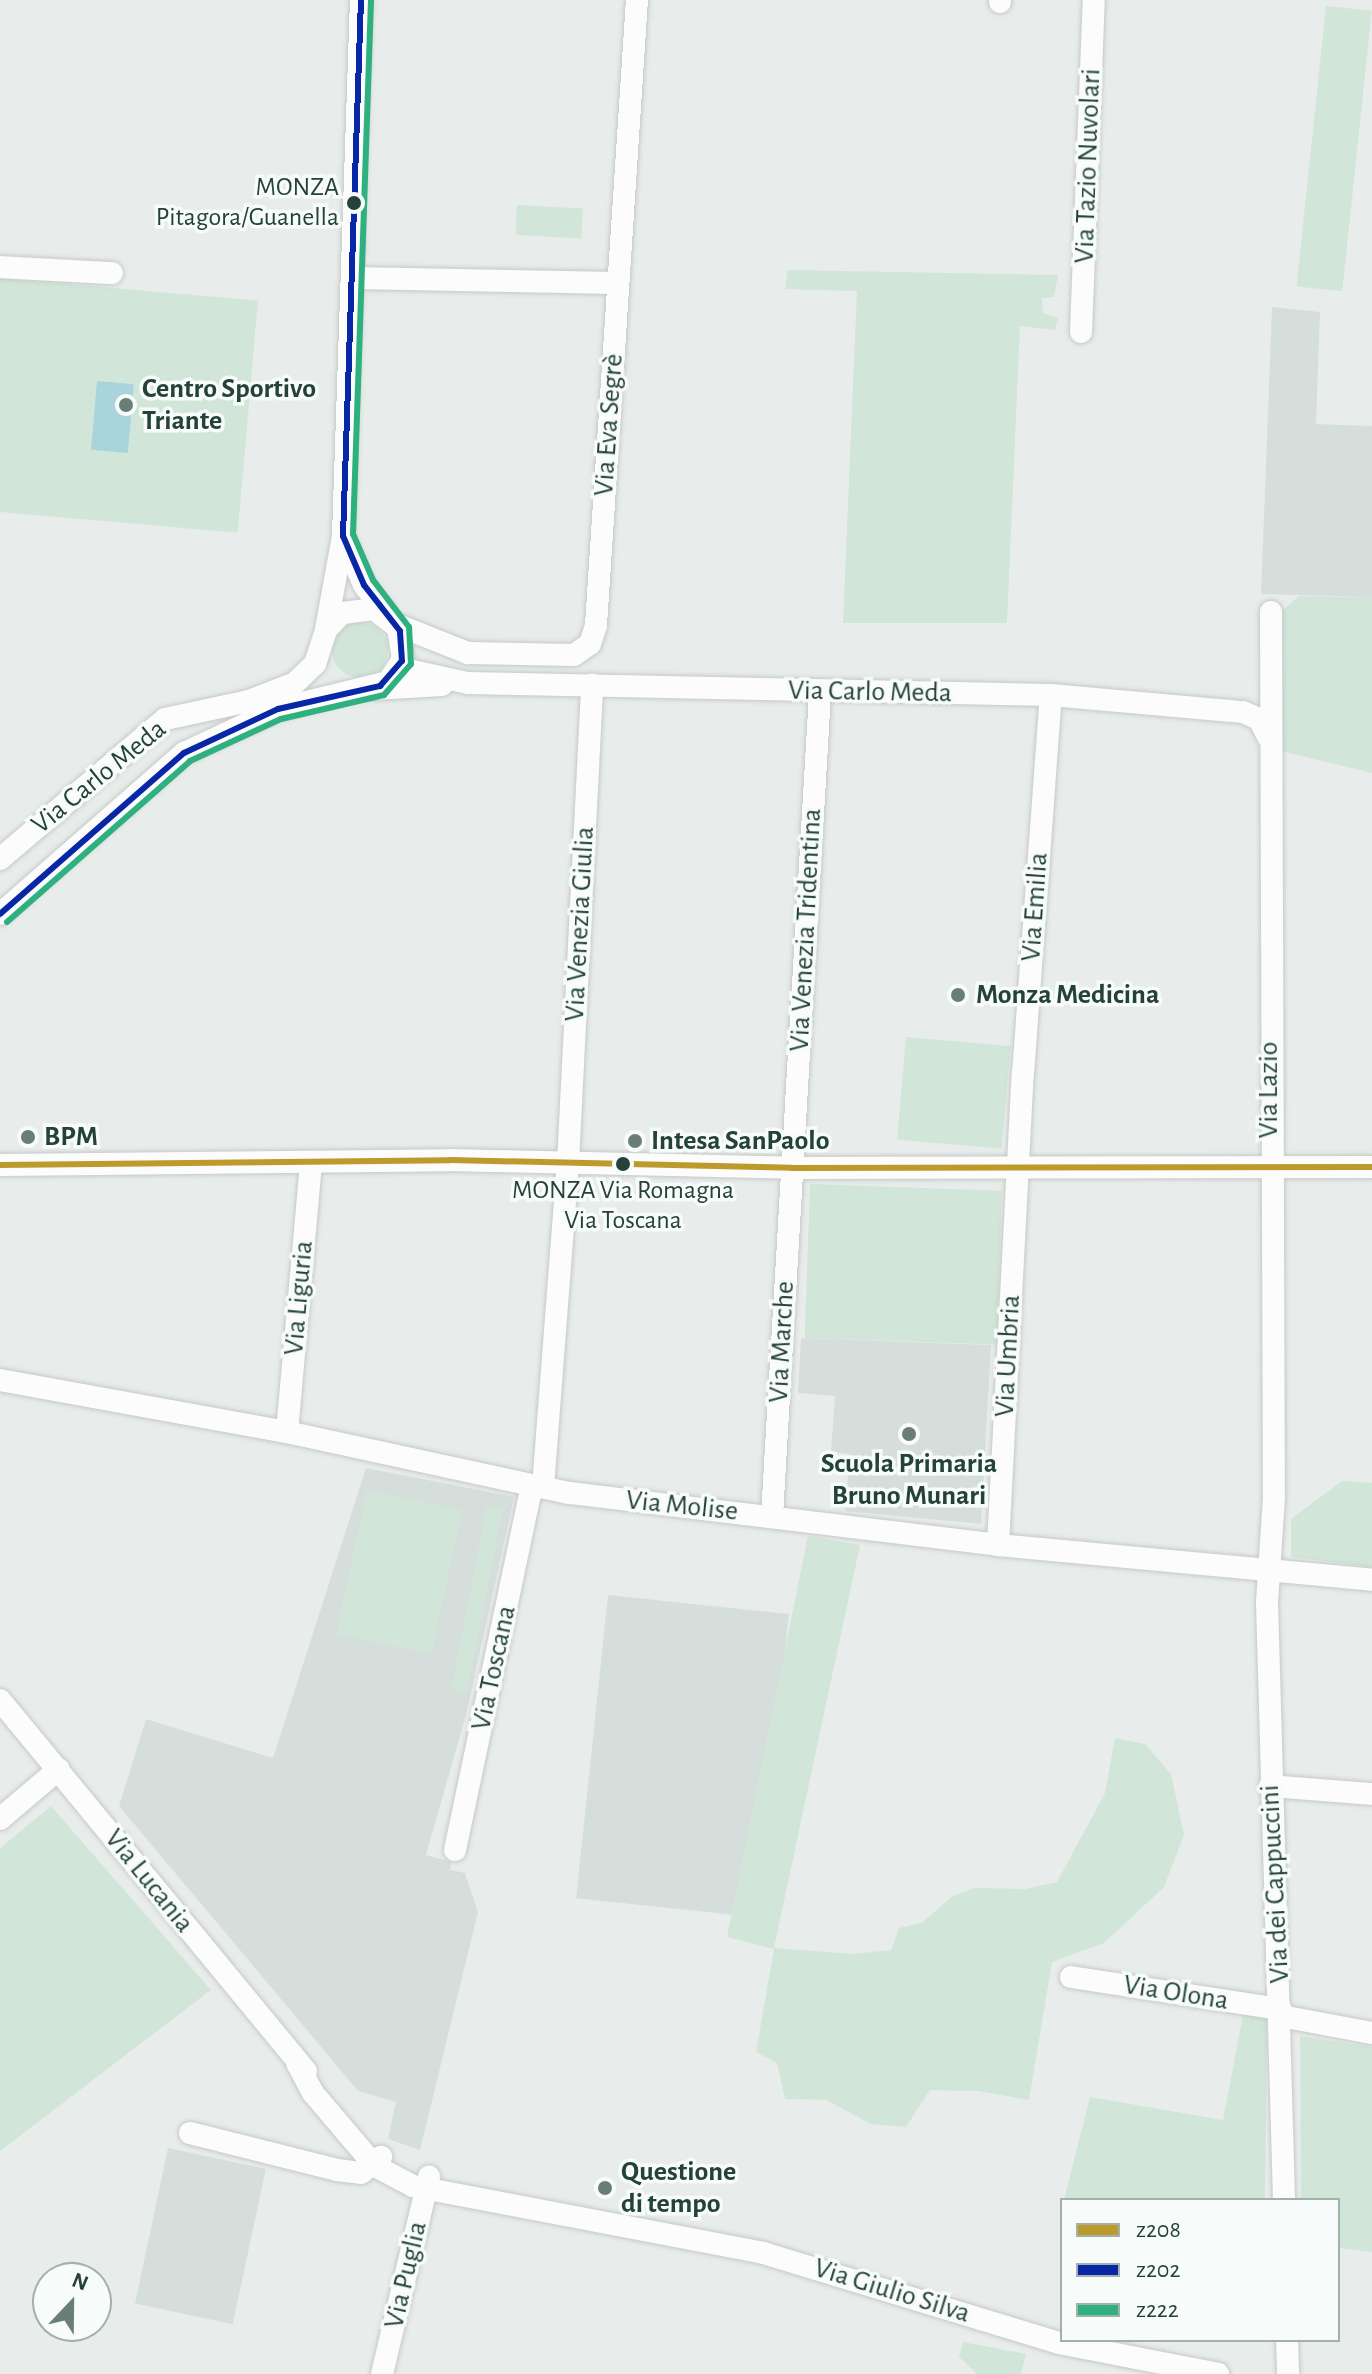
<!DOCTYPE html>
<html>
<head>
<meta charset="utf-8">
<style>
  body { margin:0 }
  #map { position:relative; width:1372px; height:2374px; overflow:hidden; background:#e8edeb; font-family:"Alegreya Sans",sans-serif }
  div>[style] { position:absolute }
  .built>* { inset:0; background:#d6dedb; transform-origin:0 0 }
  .green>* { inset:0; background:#d1e6d8; transform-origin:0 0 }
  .round { border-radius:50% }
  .water>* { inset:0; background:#a9d4db; transform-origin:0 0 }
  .roads { filter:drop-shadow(0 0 2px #c5cac8) drop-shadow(0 0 2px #c5cac8) }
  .minor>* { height:22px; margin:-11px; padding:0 11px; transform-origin:11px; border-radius:11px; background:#fcfcfc }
  .bus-1>* { height:6px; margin:-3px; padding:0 3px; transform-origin:3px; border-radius:3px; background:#bc9a2b }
  .bus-2>* { height:6px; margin:-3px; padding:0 3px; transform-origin:3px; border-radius:3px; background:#0727a6 }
  .bus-3>* { height:6px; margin:-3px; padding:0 3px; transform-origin:3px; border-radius:3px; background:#2eb07f }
  .dots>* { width:22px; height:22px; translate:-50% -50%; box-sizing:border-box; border:4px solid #f7fbf9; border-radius:50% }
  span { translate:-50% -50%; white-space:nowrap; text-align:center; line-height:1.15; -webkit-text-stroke:7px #f7fbf9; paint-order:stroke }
  .bus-label { font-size:26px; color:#24423a }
  .right { translate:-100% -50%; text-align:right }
  .street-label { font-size:28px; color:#24423a }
  .poi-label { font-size:28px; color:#24423a; font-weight:700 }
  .left { translate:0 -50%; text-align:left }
  .legend { position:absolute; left:1060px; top:2198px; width:280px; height:144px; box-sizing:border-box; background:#f7fbf9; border:2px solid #a3b1ad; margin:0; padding:10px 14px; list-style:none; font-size:24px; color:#24423a }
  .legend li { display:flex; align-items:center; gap:16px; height:40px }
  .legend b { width:40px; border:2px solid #a3b1ad }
  .north { position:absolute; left:32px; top:2262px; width:80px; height:80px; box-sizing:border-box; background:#f7fbf9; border:2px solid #a3b1ad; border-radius:50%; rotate:22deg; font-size:22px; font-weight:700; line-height:32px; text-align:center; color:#24423a }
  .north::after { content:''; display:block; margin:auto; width:28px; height:36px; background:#697e78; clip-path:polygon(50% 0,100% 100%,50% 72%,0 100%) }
</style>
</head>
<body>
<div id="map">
  <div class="built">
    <div style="clip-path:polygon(1272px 307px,1320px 312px,1316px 424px,1372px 426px,1372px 597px,1261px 594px)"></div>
    <div style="clip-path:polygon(801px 1338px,991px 1345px,981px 1524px,845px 1511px,850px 1454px,831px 1452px,835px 1396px,798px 1393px)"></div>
    <div style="clip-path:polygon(366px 1468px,514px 1497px,466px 1715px,426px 1855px,451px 1862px,450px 1870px,465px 1873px,478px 1912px,420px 2150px,388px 2139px,396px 2102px,358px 2091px,119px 1806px,146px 1719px,273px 1758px)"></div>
    <div style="left:608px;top:1595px;width:182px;height:305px;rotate:6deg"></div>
    <div style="left:168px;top:2148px;width:100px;height:159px;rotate:12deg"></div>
  </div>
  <div class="green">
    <div style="left:1326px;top:6px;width:46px;height:282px;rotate:6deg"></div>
    <div style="left:517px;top:205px;width:66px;height:30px;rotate:3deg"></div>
    <div style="clip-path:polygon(788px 270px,1058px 275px,1054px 297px,1042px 298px,1043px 313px,1058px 318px,1055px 330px,1020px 326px,1007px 623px,843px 623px,857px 291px,785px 289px)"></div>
    <div style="left:0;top:278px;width:259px;height:233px;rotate:5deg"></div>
    <div style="clip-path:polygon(1299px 596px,1372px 597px,1372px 773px,1281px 751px,1282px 611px)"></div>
    <div class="round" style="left:332px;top:622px;width:56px;height:56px"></div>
    <div style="left:906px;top:1037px;width:105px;height:103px;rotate:5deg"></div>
    <div style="left:810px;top:1184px;width:192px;height:154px;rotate:2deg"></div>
    <div style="clip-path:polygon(1342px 1481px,1372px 1483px,1372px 1567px,1291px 1557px,1291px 1519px)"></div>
    <div style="left:367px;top:1490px;width:97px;height:147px;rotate:12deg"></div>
    <div style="left:487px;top:1506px;width:16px;height:187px;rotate:11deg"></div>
    <div style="clip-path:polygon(808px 1536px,860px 1545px,774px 1948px,852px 1954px,891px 1950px,899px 1928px,923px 1922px,951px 1897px,973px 1888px,1025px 1889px,1057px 1882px,1105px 1793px,1115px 1738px,1145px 1744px,1171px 1774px,1184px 1835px,1164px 1887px,1104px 1943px,1052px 1962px,1029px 2100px,978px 2091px,930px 2090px,906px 2127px,871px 2124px,826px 2100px,785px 2099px,777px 2063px,756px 2052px,774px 1949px,727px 1937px)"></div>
    <div style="clip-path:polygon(51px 1806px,211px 1990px,0 2151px,0 1848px)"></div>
    <div style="clip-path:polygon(1243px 2015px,1267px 2018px,1265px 2200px,1064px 2200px,1090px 2097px,1223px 2120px)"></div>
    <div style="clip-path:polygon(1300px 2036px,1372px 2047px,1372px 2252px,1338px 2248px,1338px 2200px,1301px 2200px)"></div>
    <div style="clip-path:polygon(963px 2342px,1026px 2354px,1021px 2374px,977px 2374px,959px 2357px)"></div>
  </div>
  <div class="water">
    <div style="left:97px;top:381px;width:37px;height:69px;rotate:5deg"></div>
  </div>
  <div class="roads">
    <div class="minor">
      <div style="left:1000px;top:2px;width:2px;rotate:-90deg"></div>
      <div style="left:0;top:267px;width:112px;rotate:3.1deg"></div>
      <div style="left:352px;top:278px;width:265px;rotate:1.1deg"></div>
      <div style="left:1081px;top:332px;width:332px;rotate:-87.8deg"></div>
      <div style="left:343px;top:536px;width:53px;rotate:66.8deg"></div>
      <div style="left:364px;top:585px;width:38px;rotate:53deg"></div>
      <div style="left:1271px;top:612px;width:885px;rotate:89.81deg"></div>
      <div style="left:1274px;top:1497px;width:105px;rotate:93.8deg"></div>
      <div style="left:1267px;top:1602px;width:598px;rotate:88.37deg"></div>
      <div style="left:395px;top:624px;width:79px;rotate:21.7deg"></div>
      <div style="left:468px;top:653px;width:106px;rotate:1.1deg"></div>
      <div style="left:574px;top:655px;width:19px;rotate:-35deg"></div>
      <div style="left:590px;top:644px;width:20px;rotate:-72deg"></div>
      <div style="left:596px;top:625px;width:626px;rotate:-86.25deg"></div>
      <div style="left:326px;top:629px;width:95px;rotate:-79.6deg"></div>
      <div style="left:343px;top:536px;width:536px;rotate:-88.08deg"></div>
      <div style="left:399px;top:668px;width:71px;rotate:12.3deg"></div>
      <div style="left:468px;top:683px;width:583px;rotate:1.18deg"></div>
      <div style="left:1051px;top:695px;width:193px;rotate:5.1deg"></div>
      <div style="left:1243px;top:712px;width:17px;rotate:24deg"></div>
      <div style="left:1259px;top:719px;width:20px;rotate:63deg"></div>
      <div style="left:373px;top:689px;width:69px;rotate:-3.3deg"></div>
      <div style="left:0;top:859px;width:216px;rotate:-40.3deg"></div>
      <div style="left:165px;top:719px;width:86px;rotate:-12.1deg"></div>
      <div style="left:249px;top:701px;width:49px;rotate:-21.4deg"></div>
      <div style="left:295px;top:683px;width:28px;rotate:-44deg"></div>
      <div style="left:315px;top:664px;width:36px;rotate:-72deg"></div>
      <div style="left:326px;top:630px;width:23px;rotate:-47deg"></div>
      <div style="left:342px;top:613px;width:32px;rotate:-7deg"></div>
      <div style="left:374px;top:609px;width:31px;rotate:38deg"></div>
      <div style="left:398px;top:628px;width:31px;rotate:81deg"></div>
      <div style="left:403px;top:659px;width:27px;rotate:123deg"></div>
      <div style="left:388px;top:682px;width:113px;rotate:166.2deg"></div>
      <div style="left:278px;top:709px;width:104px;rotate:154.9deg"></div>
      <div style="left:184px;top:753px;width:244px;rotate:138.8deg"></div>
      <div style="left:0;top:1165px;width:450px;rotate:-0.6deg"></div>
      <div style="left:450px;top:1160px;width:342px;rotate:1.3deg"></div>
      <div style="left:792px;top:1168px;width:580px;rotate:-0.1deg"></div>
      <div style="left:0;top:1380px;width:292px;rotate:10.3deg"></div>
      <div style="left:287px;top:1432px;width:289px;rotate:12.2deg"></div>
      <div style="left:570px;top:1493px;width:431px;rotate:6.9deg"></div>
      <div style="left:998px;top:1545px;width:376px;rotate:5.3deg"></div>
      <div style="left:287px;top:1432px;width:269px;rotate:-84.9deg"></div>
      <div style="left:543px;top:1487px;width:325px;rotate:-85.6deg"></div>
      <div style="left:568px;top:1163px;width:479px;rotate:-87.1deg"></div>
      <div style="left:772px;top:1516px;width:824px;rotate:-86.66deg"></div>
      <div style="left:998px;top:1545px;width:472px;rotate:-87deg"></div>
      <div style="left:1023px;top:1074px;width:380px;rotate:-85.8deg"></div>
      <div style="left:0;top:1700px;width:481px;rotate:50.5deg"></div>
      <div style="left:1270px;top:1786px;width:102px;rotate:4.5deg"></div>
      <div style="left:0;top:1819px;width:77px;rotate:-40.3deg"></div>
      <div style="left:455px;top:1850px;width:372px;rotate:-78.1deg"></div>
      <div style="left:1071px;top:1977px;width:212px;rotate:8.7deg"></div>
      <div style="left:1281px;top:2016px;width:93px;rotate:10.6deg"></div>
      <div style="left:297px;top:2063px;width:34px;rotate:62deg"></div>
      <div style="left:313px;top:2093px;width:96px;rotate:49.7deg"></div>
      <div style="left:375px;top:2166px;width:43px;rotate:27.8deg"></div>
      <div style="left:413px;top:2186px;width:356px;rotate:10.8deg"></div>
      <div style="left:763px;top:2253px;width:309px;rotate:16.9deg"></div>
      <div style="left:1059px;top:2343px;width:162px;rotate:11deg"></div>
      <div style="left:190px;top:2133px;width:152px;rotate:14.1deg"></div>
      <div style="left:337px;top:2170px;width:24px;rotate:7deg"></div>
      <div style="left:361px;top:2173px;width:26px;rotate:-39deg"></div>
      <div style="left:1287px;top:2340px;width:34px;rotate:88deg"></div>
      <div style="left:382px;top:2374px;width:203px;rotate:-76.6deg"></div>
    </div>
  </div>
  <div class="bus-1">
    <div style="left:0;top:1165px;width:450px;rotate:-0.6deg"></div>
    <div style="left:450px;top:1160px;width:342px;rotate:1.3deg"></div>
    <div style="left:792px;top:1168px;width:580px;rotate:-0.1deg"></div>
  </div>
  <div class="bus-2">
    <div style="left:0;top:914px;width:244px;rotate:-41.2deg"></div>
    <div style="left:184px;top:753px;width:104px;rotate:-25.1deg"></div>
    <div style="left:278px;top:709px;width:105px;rotate:-12.7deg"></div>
    <div style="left:380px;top:686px;width:33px;rotate:-49deg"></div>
    <div style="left:402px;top:661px;width:30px;rotate:-94deg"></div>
    <div style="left:400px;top:631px;width:58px;rotate:-128deg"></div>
    <div style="left:364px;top:585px;width:53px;rotate:-113.2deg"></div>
    <div style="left:343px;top:536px;width:536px;rotate:-88.08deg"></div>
  </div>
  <div class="bus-3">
    <div style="left:7px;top:922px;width:244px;rotate:-41.3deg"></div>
    <div style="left:190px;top:761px;width:100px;rotate:-24.8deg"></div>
    <div style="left:281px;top:719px;width:106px;rotate:-13.1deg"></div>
    <div style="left:384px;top:695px;width:41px;rotate:-48.9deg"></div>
    <div style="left:411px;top:664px;width:37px;rotate:-93deg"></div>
    <div style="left:409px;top:627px;width:59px;rotate:-127.5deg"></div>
    <div style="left:373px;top:580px;width:50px;rotate:-113.5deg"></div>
    <div style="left:353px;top:534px;width:534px;rotate:-88.07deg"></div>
  </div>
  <div class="dots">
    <div style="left:354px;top:203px;background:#24423a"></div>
    <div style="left:126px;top:405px;background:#697e78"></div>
    <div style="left:958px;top:995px;background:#697e78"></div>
    <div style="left:28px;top:1137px;background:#697e78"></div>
    <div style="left:635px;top:1141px;background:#697e78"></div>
    <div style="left:623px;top:1164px;background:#24423a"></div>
    <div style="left:909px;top:1434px;background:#697e78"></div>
    <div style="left:605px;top:2188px;background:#697e78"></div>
  </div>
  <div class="bus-label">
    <span class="right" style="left:339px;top:203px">MONZA<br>Pitagora/Guanella</span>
    <span style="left:623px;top:1206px">MONZA Via Romagna<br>Via Toscana</span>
  </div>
  <div class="street-label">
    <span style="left:1088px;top:166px;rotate:-88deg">Via Tazio Nuvolari</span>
    <span style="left:609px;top:425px;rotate:-86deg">Via Eva Segrè</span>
    <span style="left:870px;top:692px;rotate:1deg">Via Carlo Meda</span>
    <span style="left:99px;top:777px;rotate:-39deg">Via Carlo Meda</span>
    <span style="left:1035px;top:907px;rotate:-86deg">Via Emilia</span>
    <span style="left:580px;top:924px;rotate:-87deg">Via Venezia Giulia</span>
    <span style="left:806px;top:930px;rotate:-87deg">Via Venezia Tridentina</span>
    <span style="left:1269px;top:1090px;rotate:-90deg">Via Lazio</span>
    <span style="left:299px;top:1298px;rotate:-85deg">Via Liguria</span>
    <span style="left:782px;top:1342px;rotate:-87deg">Via Marche</span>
    <span style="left:1008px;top:1356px;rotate:-87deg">Via Umbria</span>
    <span style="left:682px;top:1506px;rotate:6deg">Via Molise</span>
    <span style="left:494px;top:1668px;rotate:-78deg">Via Toscana</span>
    <span style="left:149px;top:1881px;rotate:51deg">Via Lucania</span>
    <span style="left:1275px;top:1884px;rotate:-93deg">Via dei Cappuccini</span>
    <span style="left:1176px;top:1993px;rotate:9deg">Via Olona</span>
    <span style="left:406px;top:2275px;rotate:-77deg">Via Puglia</span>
    <span style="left:892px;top:2291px;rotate:17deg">Via Giulio Silva</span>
  </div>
  <div class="poi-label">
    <span class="left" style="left:142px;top:405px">Centro Sportivo<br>Triante</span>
    <span class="left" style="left:976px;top:995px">Monza Medicina</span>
    <span class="left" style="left:44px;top:1137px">BPM</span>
    <span class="left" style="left:651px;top:1141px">Intesa SanPaolo</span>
    <span style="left:909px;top:1480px">Scuola Primaria<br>Bruno Munari</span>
    <span class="left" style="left:621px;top:2188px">Questione<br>di tempo</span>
  </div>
  <ul class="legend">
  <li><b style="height:10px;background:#bc9a2b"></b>z208</li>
  <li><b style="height:10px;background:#0727a6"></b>z202</li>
  <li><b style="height:10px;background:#2eb07f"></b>z222</li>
  </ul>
  <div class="north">N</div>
</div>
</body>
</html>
